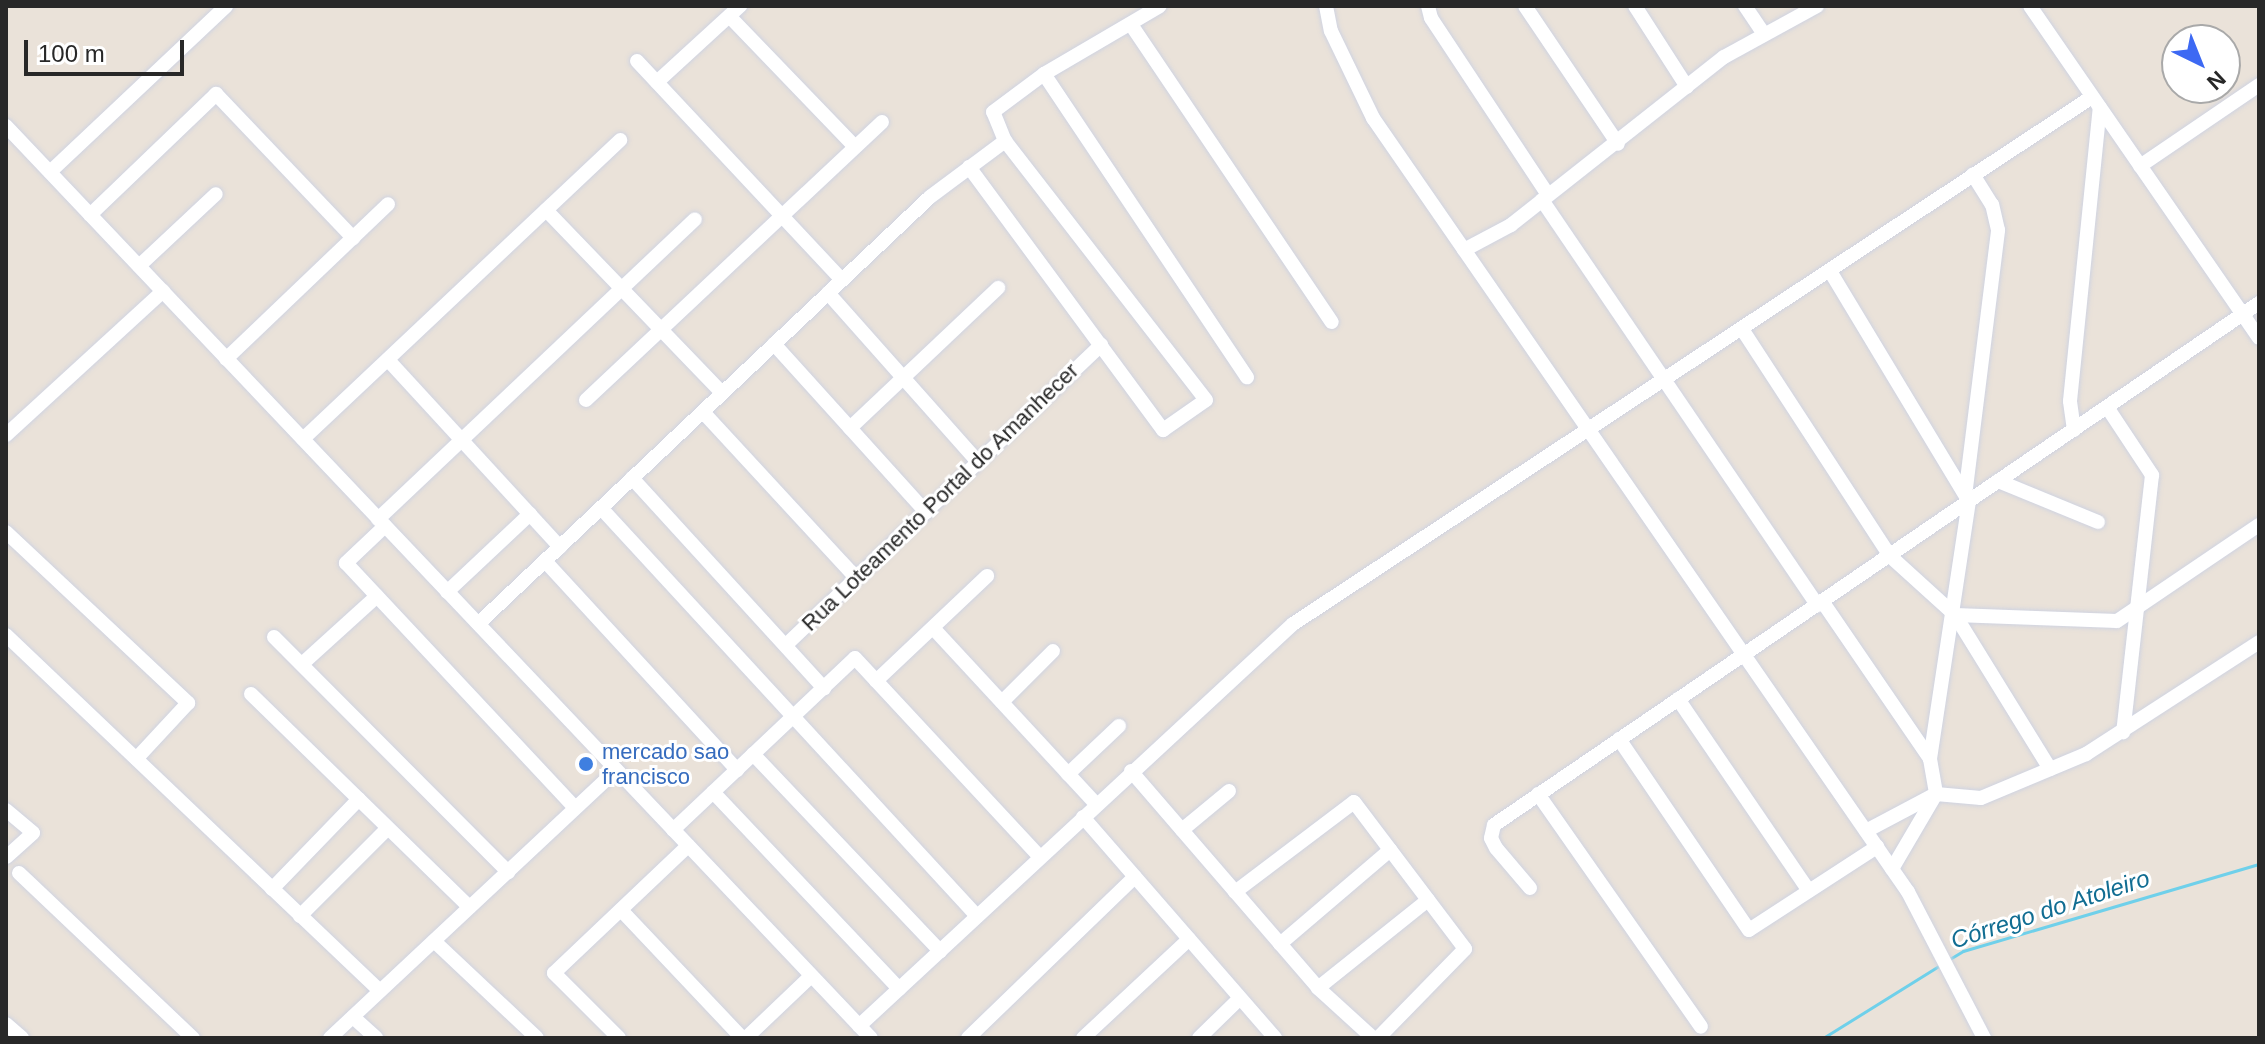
<!DOCTYPE html>
<html>
<head>
<meta charset="utf-8">
<style>
  body { margin:0 }
  #map { position:relative; width:2265px; height:1044px; overflow:hidden; background:#eae2d9; font-family:Arial,sans-serif }
  div>[style] { position:absolute }
  .stream>* { height:3px; margin:-1.5px; padding:0 1.5px; transform-origin:1.5px; border-radius:1.5px; background:#6fd0ea }
  .roads { filter:drop-shadow(0 0 2px #cfd3e1) drop-shadow(0 0 2px #cfd3e1) }
  .minor>* { height:14px; margin:-7px; padding:0 7px; transform-origin:7px; border-radius:7px; background:#fff }
  .dots>* { width:22px; height:22px; translate:-50% -50%; box-sizing:border-box; border:4px solid #fff; border-radius:50% }
  span { translate:-50% -50%; white-space:nowrap; text-align:center; line-height:1.15; -webkit-text-stroke:6px #fff; paint-order:stroke }
  .street-label { font-size:22px; color:#282828 }
  .shop-label { font-size:22px; color:#366cbe }
  .left { translate:0 -50%; text-align:left }
  .water-label { font-size:24px; color:#116d92; font-style:italic }
  .frame { position:absolute; inset:0; border:8px solid #282828; pointer-events:none }
  .north { position:absolute; left:2161px; top:24px; width:80px; height:80px; box-sizing:border-box; background:#fff; border:2px solid #a9a9a9; border-radius:50%; rotate:137deg; font-size:22px; font-weight:700; line-height:32px; text-align:center; color:#282828 }
  .north::after { content:''; display:block; margin:auto; width:28px; height:36px; background:#3d69f3; clip-path:polygon(50% 0,100% 100%,50% 72%,0 100%) }
  .scale { position:absolute; left:24px; top:40px; width:160px; height:36px; box-sizing:border-box; border:4px solid #282828; border-top:0; padding-left:10px; font-size:24px; line-height:28px; white-space:nowrap; color:#282828; -webkit-text-stroke:6px #fff; paint-order:stroke }
</style>
</head>
<body>
<div id="map">
  <div class="stream">
    <div style="left:1948px;top:960px;width:17px;rotate:-31deg"></div>
    <div style="left:1963px;top:951px;width:309px;rotate:-16.4deg"></div>
    <div style="left:1823px;top:1038px;width:140px;rotate:-31.9deg"></div>
  </div>
  <div class="roads">
    <div class="minor">
      <div style="left:1326px;top:6px;width:25px;rotate:79deg"></div>
      <div style="left:1331px;top:31px;width:97px;rotate:64.2deg"></div>
      <div style="left:1373px;top:118px;width:941px;rotate:55.35deg"></div>
      <div style="left:1908px;top:892px;width:165px;rotate:62.5deg"></div>
      <div style="left:1428px;top:6px;width:12px;rotate:76deg"></div>
      <div style="left:1431px;top:18px;width:212px;rotate:56.5deg"></div>
      <div style="left:1525px;top:6px;width:166px;rotate:56deg"></div>
      <div style="left:1635px;top:6px;width:96px;rotate:57.3deg"></div>
      <div style="left:1745px;top:6px;width:34px;rotate:56deg"></div>
      <div style="left:2030px;top:6px;width:403px;rotate:55.4deg"></div>
      <div style="left:730px;top:17px;width:180px;rotate:46.1deg"></div>
      <div style="left:1132px;top:26px;width:357px;rotate:56deg"></div>
      <div style="left:637px;top:61px;width:300px;rotate:46.9deg"></div>
      <div style="left:1044px;top:74px;width:365px;rotate:56.2deg"></div>
      <div style="left:657px;top:82px;width:113px;rotate:-42.5deg"></div>
      <div style="left:6px;top:126px;width:1257px;rotate:46.52deg"></div>
      <div style="left:2140px;top:166px;width:144px;rotate:-34.2deg"></div>
      <div style="left:969px;top:167px;width:327px;rotate:53.6deg"></div>
      <div style="left:1163px;top:430px;width:52px;rotate:-34.9deg"></div>
      <div style="left:1206px;top:400px;width:328px;rotate:-127.8deg"></div>
      <div style="left:1005px;top:141px;width:31px;rotate:-112deg"></div>
      <div style="left:993px;top:112px;width:64px;rotate:-36.7deg"></div>
      <div style="left:1044px;top:74px;width:134px;rotate:-30.4deg"></div>
      <div style="left:50px;top:172px;width:242px;rotate:-43.3deg"></div>
      <div style="left:1542px;top:200px;width:490px;rotate:55.8deg"></div>
      <div style="left:546px;top:210px;width:254px;rotate:46.1deg"></div>
      <div style="left:90px;top:215px;width:175px;rotate:-43.8deg"></div>
      <div style="left:216px;top:94px;width:199px;rotate:46.4deg"></div>
      <div style="left:1464px;top:250px;width:53px;rotate:-28deg"></div>
      <div style="left:1511px;top:225px;width:271px;rotate:-38.3deg"></div>
      <div style="left:1724px;top:57px;width:106px;rotate:-28.7deg"></div>
      <div style="left:139px;top:266px;width:105px;rotate:-43.1deg"></div>
      <div style="left:1830px;top:271px;width:269px;rotate:58.9deg"></div>
      <div style="left:1969px;top:501px;width:261px;rotate:98.6deg"></div>
      <div style="left:1930px;top:759px;width:36px;rotate:80deg"></div>
      <div style="left:1936px;top:794px;width:87px;rotate:120.4deg"></div>
      <div style="left:828px;top:293px;width:226px;rotate:48.4deg"></div>
      <div style="left:1742px;top:329px;width:271px;rotate:56.9deg"></div>
      <div style="left:1890px;top:556px;width:88px;rotate:42.2deg"></div>
      <div style="left:1955px;top:615px;width:162px;rotate:2.1deg"></div>
      <div style="left:2117px;top:621px;width:171px;rotate:-34.1deg"></div>
      <div style="left:774px;top:344px;width:227px;rotate:47.9deg"></div>
      <div style="left:226px;top:359px;width:224px;rotate:-43.7deg"></div>
      <div style="left:388px;top:360px;width:254px;rotate:47.4deg"></div>
      <div style="left:586px;top:400px;width:406px;rotate:-43.2deg"></div>
      <div style="left:2107px;top:407px;width:82px;rotate:56.5deg"></div>
      <div style="left:2152px;top:475px;width:259px;rotate:96.4deg"></div>
      <div style="left:703px;top:412px;width:226px;rotate:47.3deg"></div>
      <div style="left:850px;top:428px;width:204px;rotate:-43.4deg"></div>
      <div style="left:2074px;top:430px;width:29px;rotate:-98deg"></div>
      <div style="left:2070px;top:401px;width:295px;rotate:-84.2deg"></div>
      <div style="left:6px;top:435px;width:213px;rotate:-42.5deg"></div>
      <div style="left:303px;top:439px;width:436px;rotate:-43.3deg"></div>
      <div style="left:632px;top:478px;width:285px;rotate:47.6deg"></div>
      <div style="left:1998px;top:481px;width:108px;rotate:22.3deg"></div>
      <div style="left:1966px;top:488px;width:260px;rotate:-82.9deg"></div>
      <div style="left:1998px;top:230px;width:26px;rotate:-103deg"></div>
      <div style="left:1992px;top:205px;width:36px;rotate:-122deg"></div>
      <div style="left:601px;top:508px;width:555px;rotate:47.34deg"></div>
      <div style="left:378px;top:519px;width:436px;rotate:-43.4deg"></div>
      <div style="left:385px;top:526px;width:54px;rotate:136.5deg"></div>
      <div style="left:346px;top:563px;width:335px;rotate:46.9deg"></div>
      <div style="left:6px;top:532px;width:250px;rotate:43.2deg"></div>
      <div style="left:188px;top:703px;width:76px;rotate:132.9deg"></div>
      <div style="left:545px;top:561px;width:284px;rotate:47.4deg"></div>
      <div style="left:447px;top:592px;width:114px;rotate:-43.2deg"></div>
      <div style="left:1822px;top:601px;width:191px;rotate:55.6deg"></div>
      <div style="left:1955px;top:615px;width:181px;rotate:58.3deg"></div>
      <div style="left:478px;top:624px;width:622px;rotate:-43.37deg"></div>
      <div style="left:930px;top:197px;width:94px;rotate:-36.7deg"></div>
      <div style="left:933px;top:628px;width:240px;rotate:47.2deg"></div>
      <div style="left:6px;top:635px;width:516px;rotate:43.59deg"></div>
      <div style="left:274px;top:637px;width:332px;rotate:45.1deg"></div>
      <div style="left:787px;top:644px;width:434px;rotate:-43.6deg"></div>
      <div style="left:302px;top:664px;width:101px;rotate:-42.2deg"></div>
      <div style="left:876px;top:681px;width:153px;rotate:-43.4deg"></div>
      <div style="left:251px;top:694px;width:305px;rotate:44.3deg"></div>
      <div style="left:1678px;top:699px;width:232px;rotate:55.7deg"></div>
      <div style="left:1002px;top:702px;width:72px;rotate:-45deg"></div>
      <div style="left:1619px;top:739px;width:231px;rotate:55.8deg"></div>
      <div style="left:1749px;top:930px;width:153px;rotate:-33deg"></div>
      <div style="left:753px;top:754px;width:272px;rotate:46.5deg"></div>
      <div style="left:1131px;top:771px;width:286px;rotate:49.2deg"></div>
      <div style="left:1318px;top:988px;width:74px;rotate:42.3deg"></div>
      <div style="left:1068px;top:774px;width:70px;rotate:-43.3deg"></div>
      <div style="left:713px;top:792px;width:271px;rotate:46.6deg"></div>
      <div style="left:1538px;top:794px;width:284px;rotate:55deg"></div>
      <div style="left:6px;top:810px;width:35px;rotate:40deg"></div>
      <div style="left:33px;top:833px;width:36px;rotate:138deg"></div>
      <div style="left:1083px;top:817px;width:293px;rotate:49deg"></div>
      <div style="left:673px;top:830px;width:250px;rotate:-43.4deg"></div>
      <div style="left:855px;top:658px;width:272px;rotate:47.1deg"></div>
      <div style="left:1182px;top:830px;width:61px;rotate:-39.7deg"></div>
      <div style="left:1866px;top:831px;width:79px;rotate:-27.9deg"></div>
      <div style="left:1936px;top:794px;width:45px;rotate:5.1deg"></div>
      <div style="left:1981px;top:798px;width:114px;rotate:-22.7deg"></div>
      <div style="left:2086px;top:754px;width:206px;rotate:-32.9deg"></div>
      <div style="left:19px;top:873px;width:240px;rotate:43.5deg"></div>
      <div style="left:1530px;top:888px;width:52px;rotate:-130.4deg"></div>
      <div style="left:1496px;top:848px;width:11px;rotate:-117deg"></div>
      <div style="left:1491px;top:838px;width:13px;rotate:-77deg"></div>
      <div style="left:1494px;top:825px;width:926px;rotate:-34.31deg"></div>
      <div style="left:272px;top:889px;width:125px;rotate:-46deg"></div>
      <div style="left:1235px;top:892px;width:149px;rotate:-37.1deg"></div>
      <div style="left:1354px;top:802px;width:184px;rotate:52.9deg"></div>
      <div style="left:1465px;top:949px;width:124px;rotate:134.3deg"></div>
      <div style="left:621px;top:910px;width:176px;rotate:46.6deg"></div>
      <div style="left:300px;top:916px;width:124px;rotate:-45deg"></div>
      <div style="left:434px;top:941px;width:141px;rotate:43.3deg"></div>
      <div style="left:1280px;top:944px;width:145px;rotate:-40.5deg"></div>
      <div style="left:1318px;top:988px;width:141px;rotate:-38.7deg"></div>
      <div style="left:353px;top:1017px;width:31px;rotate:42deg"></div>
      <div style="left:6px;top:1024px;width:21px;rotate:41deg"></div>
      <div style="left:859px;top:1026px;width:592px;rotate:-42.81deg"></div>
      <div style="left:1293px;top:624px;width:957px;rotate:-33.41deg"></div>
      <div style="left:330px;top:1038px;width:392px;rotate:-43.1deg"></div>
      <div style="left:619px;top:1038px;width:92px;rotate:-135deg"></div>
      <div style="left:554px;top:973px;width:185px;rotate:-43.5deg"></div>
      <div style="left:746px;top:1038px;width:90px;rotate:-43.6deg"></div>
      <div style="left:968px;top:1038px;width:232px;rotate:-44deg"></div>
      <div style="left:1083px;top:1038px;width:145px;rotate:-43deg"></div>
      <div style="left:1199px;top:1038px;width:57px;rotate:-44.3deg"></div>
    </div>
  </div>
  <div class="dots">
    <div style="left:586px;top:764px;background:#3f7fe0"></div>
  </div>
  <div class="street-label">
    <span style="left:940px;top:497px;rotate:-44deg">Rua Loteamento Portal do Amanhecer</span>
  </div>
  <div class="shop-label">
    <span class="left" style="left:602px;top:764px">mercado sao<br>francisco</span>
  </div>
  <div class="water-label">
    <span style="left:2050px;top:909px;rotate:-18deg">Córrego do Atoleiro</span>
  </div>
  <div class="frame"></div>
  <div class="north">N</div>
  <div class="scale">100 m</div>
</div>
</body>
</html>
